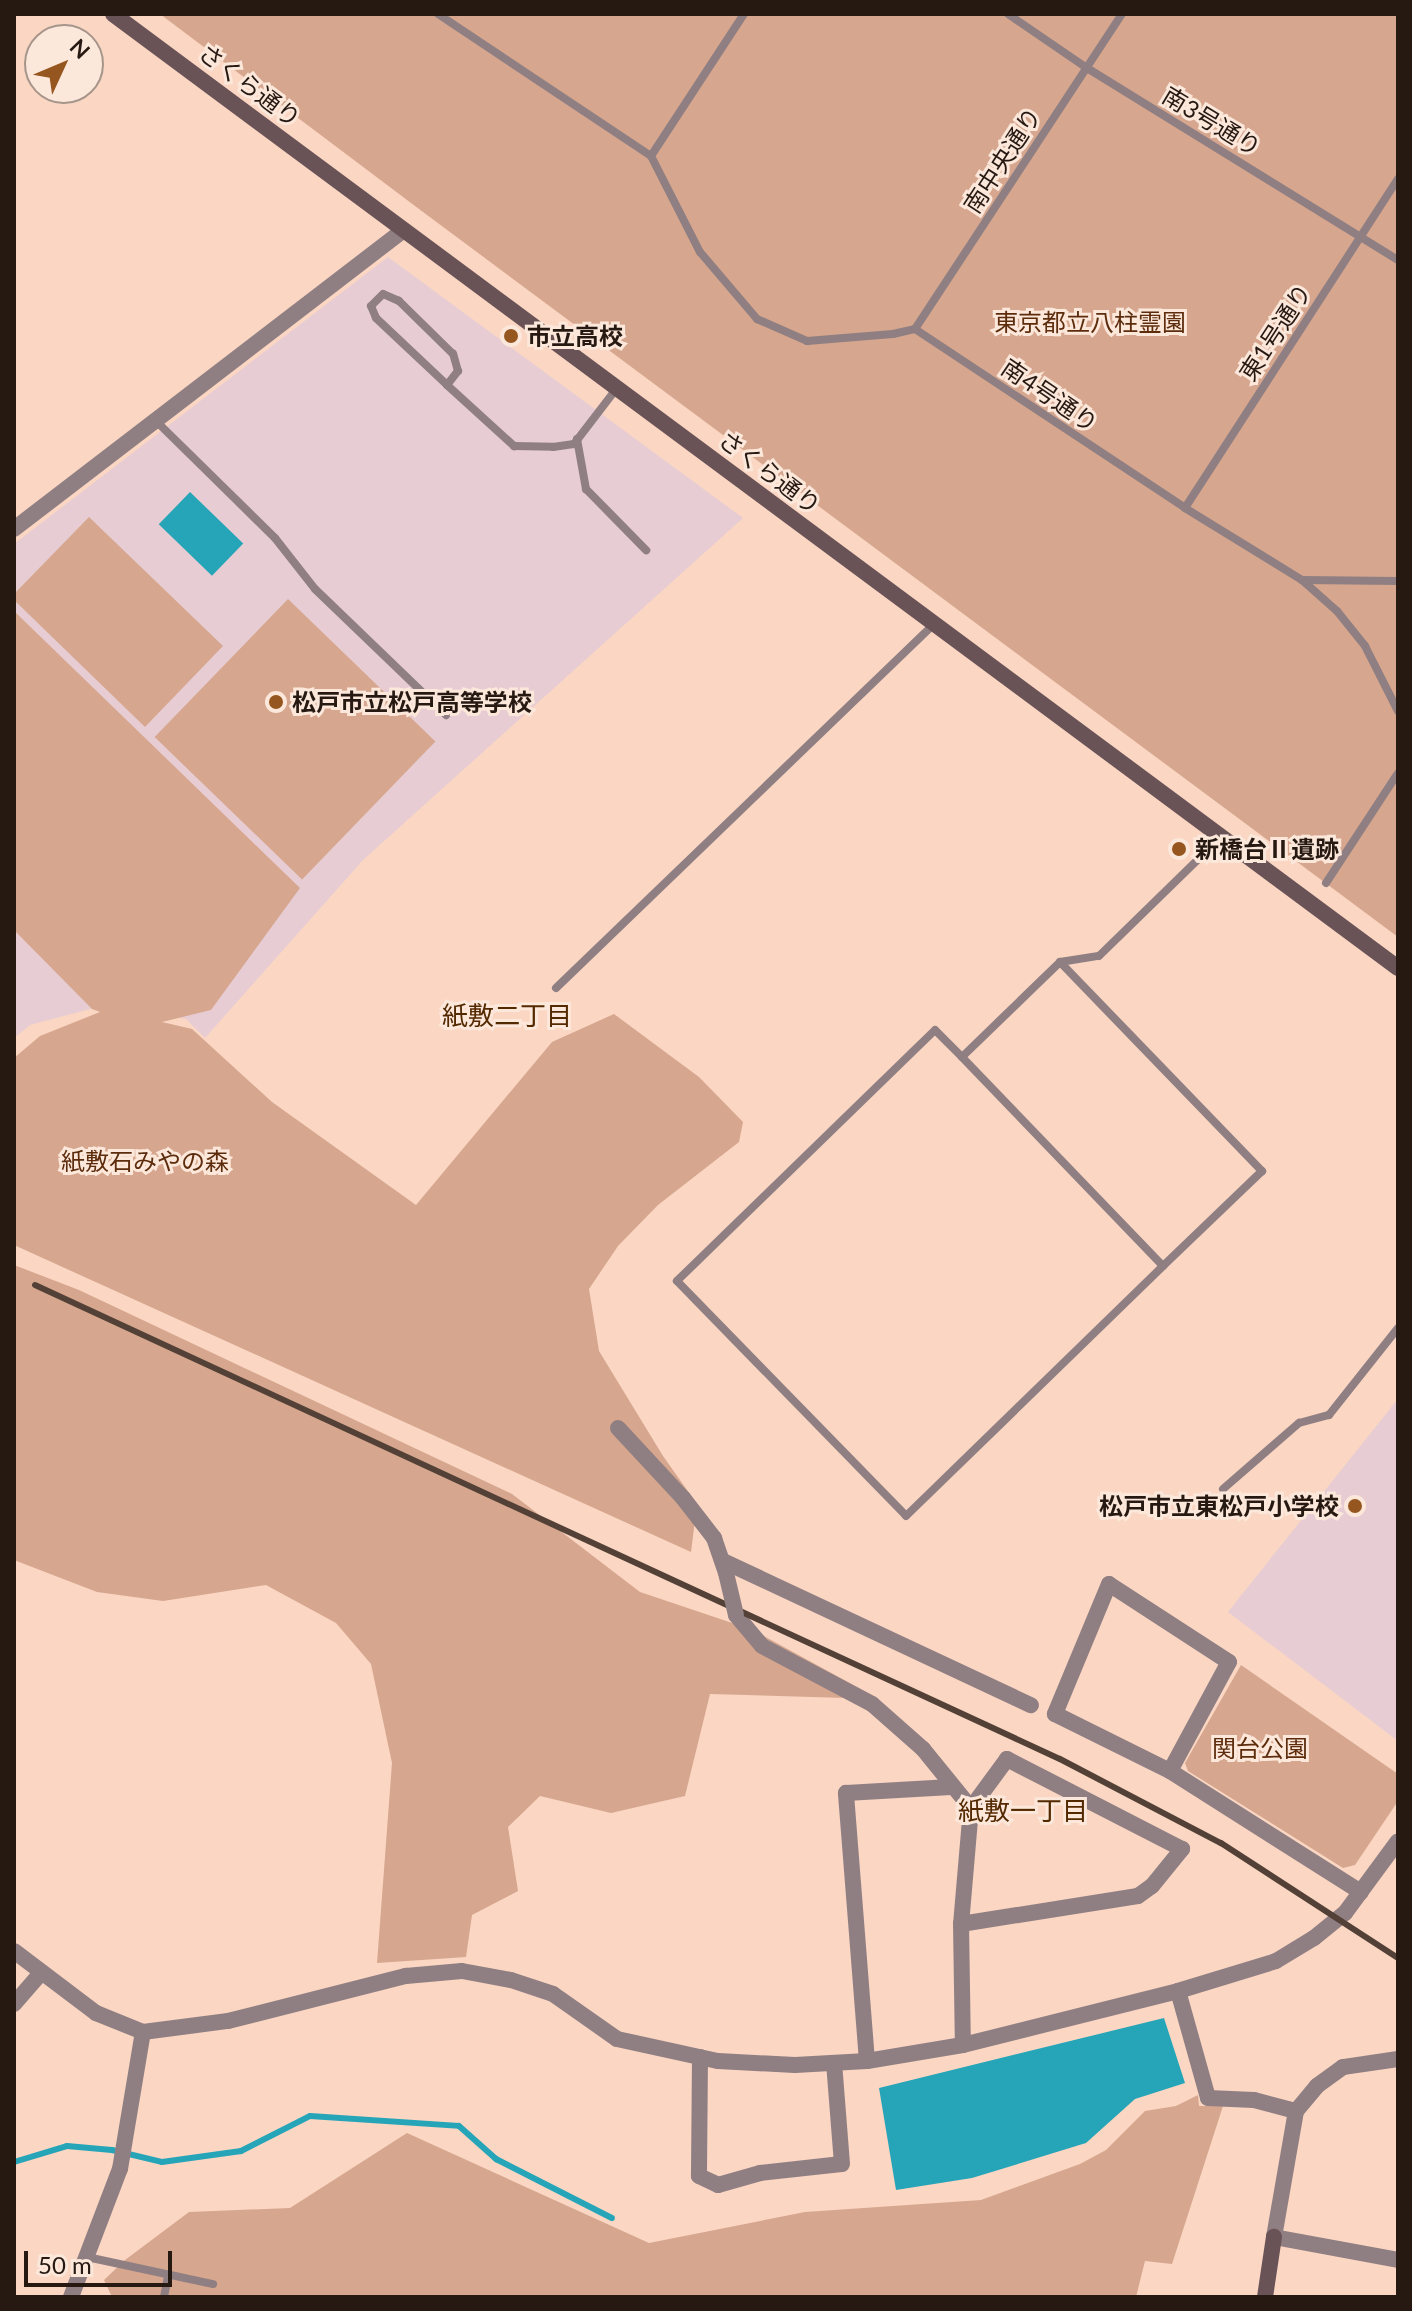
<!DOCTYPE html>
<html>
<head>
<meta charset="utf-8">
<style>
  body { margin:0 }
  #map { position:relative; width:1412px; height:2311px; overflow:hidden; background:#fad6c3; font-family:Lato,"Noto Sans JP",sans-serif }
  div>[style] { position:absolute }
  .education>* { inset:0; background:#e7cdd3 }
  .green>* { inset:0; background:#d6a78e; transform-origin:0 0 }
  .water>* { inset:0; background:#27a5b8; transform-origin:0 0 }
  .stream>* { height:6px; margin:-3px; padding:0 3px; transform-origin:3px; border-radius:3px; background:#27a5b8 }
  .lane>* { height:8px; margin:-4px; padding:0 4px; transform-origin:4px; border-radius:4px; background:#907f82 }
  .street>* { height:16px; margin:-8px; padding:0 8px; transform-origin:8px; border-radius:8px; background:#907f82 }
  .secondary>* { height:16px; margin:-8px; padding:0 8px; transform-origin:8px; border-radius:8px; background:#6a5357 }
  .rail>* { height:6px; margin:-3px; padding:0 3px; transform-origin:3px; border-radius:3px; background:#534137 }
  .street-bridge>* { height:16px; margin:-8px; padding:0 8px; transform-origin:8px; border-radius:8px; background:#907f82 }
  .dots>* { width:22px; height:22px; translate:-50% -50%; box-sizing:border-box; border:4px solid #fce7db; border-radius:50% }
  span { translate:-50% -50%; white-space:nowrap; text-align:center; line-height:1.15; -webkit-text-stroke:6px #fce7db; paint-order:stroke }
  .street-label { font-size:24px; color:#261912 }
  .park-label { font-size:24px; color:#5c2c0c }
  .poi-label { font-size:24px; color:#261912; font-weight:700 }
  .left { translate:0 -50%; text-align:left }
  .right { translate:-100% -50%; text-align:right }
  .neighbourhood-label { font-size:26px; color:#532900 }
  .frame { position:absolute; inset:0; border:16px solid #261912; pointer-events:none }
  .north { position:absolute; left:24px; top:24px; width:80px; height:80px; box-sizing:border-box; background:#fce7db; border:2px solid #a6958b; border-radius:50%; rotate:46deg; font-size:22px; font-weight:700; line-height:32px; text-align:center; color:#261912 }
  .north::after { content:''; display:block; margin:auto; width:28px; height:36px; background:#96561f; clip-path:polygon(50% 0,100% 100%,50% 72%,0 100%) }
  .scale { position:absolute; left:24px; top:2251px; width:148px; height:36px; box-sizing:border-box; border:4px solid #261912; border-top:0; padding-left:10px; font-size:24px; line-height:28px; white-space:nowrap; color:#261912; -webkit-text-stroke:6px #fce7db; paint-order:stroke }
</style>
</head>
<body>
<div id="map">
  <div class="education">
    <div style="clip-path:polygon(388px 257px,743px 518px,363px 860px,205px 1038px,186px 1019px,109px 1004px,30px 1025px,14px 1038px,14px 544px)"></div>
    <div style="clip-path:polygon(1397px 1400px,1398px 1401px,1398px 1741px,1228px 1612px)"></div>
  </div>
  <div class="green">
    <div style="clip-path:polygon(160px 14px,1398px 14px,1398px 937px,419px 209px)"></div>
    <div style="clip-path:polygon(89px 517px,223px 646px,145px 727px,14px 600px,14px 594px)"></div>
    <div style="left:288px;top:599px;width:205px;height:192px;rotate:44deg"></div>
    <div style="clip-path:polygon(14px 611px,300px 888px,211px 1010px,162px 1022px,192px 1029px,272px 1102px,416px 1205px,552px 1042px,614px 1014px,699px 1077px,743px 1122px,739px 1142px,658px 1205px,618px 1246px,589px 1289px,599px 1351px,663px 1456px,697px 1504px,691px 1552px,14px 1245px,14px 1058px,40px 1036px,100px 1012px,92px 1009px,14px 930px)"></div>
    <div style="clip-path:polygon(14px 1265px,79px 1290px,512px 1494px,640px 1592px,753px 1630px,879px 1699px,710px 1694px,685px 1796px,611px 1813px,540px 1796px,508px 1827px,518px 1891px,472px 1915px,466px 1957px,377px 1963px,392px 1763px,371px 1664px,336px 1623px,266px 1585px,163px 1601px,97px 1592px,14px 1560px)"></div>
    <div style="clip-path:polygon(1241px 1665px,1398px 1774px,1398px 1801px,1355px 1865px,1343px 1868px,1188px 1771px,1185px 1763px)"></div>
    <div style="clip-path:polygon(1198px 2095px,1199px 2106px,1223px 2106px,1172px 2264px,1145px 2261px,1136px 2297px,112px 2297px,104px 2280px,125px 2260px,189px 2212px,290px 2208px,407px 2133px,649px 2243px,805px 2212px,981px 2200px,1080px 2164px,1106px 2150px,1145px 2111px,1176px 2106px)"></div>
  </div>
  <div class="water">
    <div style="left:190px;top:492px;width:74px;height:45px;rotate:44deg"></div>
    <div style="clip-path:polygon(1164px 2018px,1185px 2083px,1135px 2099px,1086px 2143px,972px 2178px,896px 2190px,879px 2088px)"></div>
  </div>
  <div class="stream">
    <div style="left:14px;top:2162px;width:55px;rotate:-16.8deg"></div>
    <div style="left:67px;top:2146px;width:45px;rotate:5.1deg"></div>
    <div style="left:112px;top:2150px;width:51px;rotate:13.5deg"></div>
    <div style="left:162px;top:2162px;width:80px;rotate:-7.9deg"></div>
    <div style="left:241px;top:2151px;width:77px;rotate:-26.9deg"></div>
    <div style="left:310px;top:2116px;width:149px;rotate:3.8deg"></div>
    <div style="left:459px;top:2126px;width:50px;rotate:41.7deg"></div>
    <div style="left:496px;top:2159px;width:130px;rotate:27deg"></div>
  </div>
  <div class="lane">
    <div style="left:438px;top:14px;width:256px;rotate:33.7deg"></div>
    <div style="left:651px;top:156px;width:108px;rotate:63deg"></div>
    <div style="left:700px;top:252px;width:88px;rotate:49.6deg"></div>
    <div style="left:757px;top:319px;width:55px;rotate:23.7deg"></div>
    <div style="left:807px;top:341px;width:86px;rotate:-4.7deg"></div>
    <div style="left:893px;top:334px;width:23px;rotate:-13deg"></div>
    <div style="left:915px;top:329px;width:324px;rotate:33.5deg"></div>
    <div style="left:1185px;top:508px;width:137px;rotate:31.6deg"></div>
    <div style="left:1302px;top:580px;width:47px;rotate:41.5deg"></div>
    <div style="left:1337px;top:611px;width:45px;rotate:51.3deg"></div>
    <div style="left:1365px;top:646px;width:73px;rotate:63.1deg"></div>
    <div style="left:1008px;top:14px;width:96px;rotate:34.4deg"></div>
    <div style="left:1087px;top:68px;width:365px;rotate:31.7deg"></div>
    <div style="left:651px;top:156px;width:170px;rotate:-56.8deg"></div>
    <div style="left:915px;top:329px;width:377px;rotate:-56.7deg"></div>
    <div style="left:447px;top:385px;width:18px;rotate:-52deg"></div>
    <div style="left:458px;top:371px;width:18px;rotate:-106deg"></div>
    <div style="left:453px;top:354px;width:76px;rotate:-135.5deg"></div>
    <div style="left:399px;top:301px;width:17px;rotate:-156deg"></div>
    <div style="left:383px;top:294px;width:17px;rotate:135deg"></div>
    <div style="left:371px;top:306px;width:13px;rotate:67deg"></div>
    <div style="left:376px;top:318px;width:98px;rotate:43.3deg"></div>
    <div style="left:447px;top:385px;width:91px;rotate:42.3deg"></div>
    <div style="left:514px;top:446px;width:39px;rotate:1deg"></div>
    <div style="left:553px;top:447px;width:21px;rotate:-8deg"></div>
    <div style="left:574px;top:444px;width:71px;rotate:-52.5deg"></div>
    <div style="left:156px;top:421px;width:167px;rotate:44.5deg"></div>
    <div style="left:275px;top:538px;width:65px;rotate:51.9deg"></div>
    <div style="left:315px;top:589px;width:182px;rotate:43.9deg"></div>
    <div style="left:577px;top:439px;width:51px;rotate:79.8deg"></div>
    <div style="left:586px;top:489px;width:86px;rotate:45.5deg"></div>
    <div style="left:1185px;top:508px;width:392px;rotate:-57.1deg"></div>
    <div style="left:1302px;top:580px;width:96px;rotate:0.6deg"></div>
    <div style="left:1326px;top:883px;width:131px;rotate:-56.8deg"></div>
    <div style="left:1060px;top:962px;width:291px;rotate:46deg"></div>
    <div style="left:1262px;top:1171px;width:137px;rotate:136.2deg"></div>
    <div style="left:1163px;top:1266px;width:290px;rotate:-133.9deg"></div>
    <div style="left:962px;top:1057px;width:136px;rotate:-44.1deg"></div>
    <div style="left:1060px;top:962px;width:39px;rotate:-9deg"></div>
    <div style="left:1099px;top:956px;width:170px;rotate:-44.3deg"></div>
    <div style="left:556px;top:988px;width:525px;rotate:-43.92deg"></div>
    <div style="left:962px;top:1057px;width:38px;rotate:-135deg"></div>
    <div style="left:935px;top:1030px;width:360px;rotate:135.8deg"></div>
    <div style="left:677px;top:1281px;width:328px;rotate:45.7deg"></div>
    <div style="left:906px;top:1516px;width:359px;rotate:-44.2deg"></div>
    <div style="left:1223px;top:1489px;width:101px;rotate:-41deg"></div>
    <div style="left:1299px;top:1423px;width:31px;rotate:-15deg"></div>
    <div style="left:1329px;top:1415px;width:111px;rotate:-51.6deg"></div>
    <div style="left:87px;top:2257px;width:129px;rotate:12.1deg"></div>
    <div style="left:164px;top:2297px;width:21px;rotate:-79deg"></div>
  </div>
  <div class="street">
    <div style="left:14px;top:529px;width:491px;rotate:-37.5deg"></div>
    <div style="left:618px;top:1428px;width:96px;rotate:47.1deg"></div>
    <div style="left:683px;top:1498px;width:51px;rotate:52.2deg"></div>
    <div style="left:714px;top:1538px;width:36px;rotate:71deg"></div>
    <div style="left:723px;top:1561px;width:340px;rotate:25.1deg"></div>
    <div style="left:736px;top:1615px;width:40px;rotate:50deg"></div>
    <div style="left:762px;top:1646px;width:124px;rotate:27.8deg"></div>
    <div style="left:872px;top:1704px;width:68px;rotate:41.4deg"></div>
    <div style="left:923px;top:1749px;width:76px;rotate:50.9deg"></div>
    <div style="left:1170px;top:1771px;width:124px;rotate:-61.6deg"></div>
    <div style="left:1229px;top:1662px;width:143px;rotate:-147deg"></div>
    <div style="left:1109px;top:1584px;width:141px;rotate:112.6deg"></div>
    <div style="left:1055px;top:1714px;width:128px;rotate:26.4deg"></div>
    <div style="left:1170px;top:1771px;width:226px;rotate:32.4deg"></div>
    <div style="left:961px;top:1924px;width:179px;rotate:-9deg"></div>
    <div style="left:1138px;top:1896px;width:17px;rotate:-36deg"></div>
    <div style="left:1152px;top:1886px;width:48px;rotate:-51deg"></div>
    <div style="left:1182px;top:1849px;width:197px;rotate:-152.8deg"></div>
    <div style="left:1007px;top:1759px;width:61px;rotate:126.3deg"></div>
    <div style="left:971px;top:1808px;width:116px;rotate:94.9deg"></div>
    <div style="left:961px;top:1924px;width:121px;rotate:89.1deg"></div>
    <div style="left:14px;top:1951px;width:103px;rotate:37.1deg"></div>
    <div style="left:96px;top:2013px;width:51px;rotate:22deg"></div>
    <div style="left:1178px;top:1991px;width:111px;rotate:74.3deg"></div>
    <div style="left:1208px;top:2098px;width:46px;rotate:2.5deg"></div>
    <div style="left:1254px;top:2100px;width:43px;rotate:14.7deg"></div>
    <div style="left:14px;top:2004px;width:41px;rotate:-48.9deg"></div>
    <div style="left:700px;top:2057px;width:119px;rotate:90.5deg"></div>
    <div style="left:699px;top:2176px;width:21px;rotate:25deg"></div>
    <div style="left:718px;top:2185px;width:44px;rotate:-15.9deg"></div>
    <div style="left:760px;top:2173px;width:82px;rotate:-6.3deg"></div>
    <div style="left:842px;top:2164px;width:101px;rotate:-94.5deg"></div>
    <div style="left:1398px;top:2059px;width:56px;rotate:171.7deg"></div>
    <div style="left:1343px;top:2067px;width:32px;rotate:144deg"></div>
    <div style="left:1317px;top:2086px;width:33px;rotate:130deg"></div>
    <div style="left:1296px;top:2111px;width:128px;rotate:99.9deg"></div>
    <div style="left:1274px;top:2237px;width:126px;rotate:10.5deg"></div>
    <div style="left:867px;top:2061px;width:269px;rotate:-94.5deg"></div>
    <div style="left:846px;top:1793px;width:105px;rotate:-3.3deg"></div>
    <div style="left:71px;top:2297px;width:137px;rotate:-69.1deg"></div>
    <div style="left:120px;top:2169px;width:139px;rotate:-80.5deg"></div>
    <div style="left:143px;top:2032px;width:86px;rotate:-7.4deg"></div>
    <div style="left:228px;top:2021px;width:184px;rotate:-14.2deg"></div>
    <div style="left:406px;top:1976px;width:56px;rotate:-5.1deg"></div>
    <div style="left:462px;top:1971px;width:50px;rotate:10.4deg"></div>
    <div style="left:511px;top:1980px;width:44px;rotate:18.4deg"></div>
    <div style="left:553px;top:1994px;width:78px;rotate:35.1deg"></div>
    <div style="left:617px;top:2039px;width:103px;rotate:12.3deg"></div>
    <div style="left:718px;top:2061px;width:77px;rotate:3deg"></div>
    <div style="left:795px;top:2065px;width:72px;rotate:-3.2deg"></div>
    <div style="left:867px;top:2061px;width:97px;rotate:-9.5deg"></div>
    <div style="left:963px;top:2045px;width:222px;rotate:-14.1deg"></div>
    <div style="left:1178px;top:1991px;width:102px;rotate:-17deg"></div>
    <div style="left:1276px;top:1961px;width:44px;rotate:-31.2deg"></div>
    <div style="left:1314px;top:1938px;width:40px;rotate:-39deg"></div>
    <div style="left:1345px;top:1913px;width:89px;rotate:-53.6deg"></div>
  </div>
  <div class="secondary">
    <div style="left:113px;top:14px;width:1600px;rotate:36.59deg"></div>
    <div style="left:1265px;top:2297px;width:61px;rotate:-81.5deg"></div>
  </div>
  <div class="rail">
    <div style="left:35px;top:1285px;width:1129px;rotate:24.82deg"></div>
    <div style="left:1060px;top:1759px;width:182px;rotate:27.6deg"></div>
    <div style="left:1221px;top:1843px;width:211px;rotate:33deg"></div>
  </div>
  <div class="street-bridge">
    <div style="left:726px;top:1573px;width:43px;rotate:76.6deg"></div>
  </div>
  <div class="dots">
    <div style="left:511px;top:336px;background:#96561f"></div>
    <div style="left:276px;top:702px;background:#96561f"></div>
    <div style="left:1179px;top:849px;background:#96561f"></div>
    <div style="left:1355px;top:1506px;background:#96561f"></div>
  </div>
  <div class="street-label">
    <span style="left:250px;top:85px;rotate:37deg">さくら通り</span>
    <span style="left:1212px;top:121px;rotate:31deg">南3号通り</span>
    <span style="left:1002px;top:160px;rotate:-57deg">南中央通り</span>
    <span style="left:1275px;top:332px;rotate:-57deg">東1号通り</span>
    <span style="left:1050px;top:395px;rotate:34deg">南4号通り</span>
    <span style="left:770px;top:472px;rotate:37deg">さくら通り</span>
  </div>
  <div class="park-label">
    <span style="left:1090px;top:322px">東京都立八柱霊園</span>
    <span style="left:145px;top:1161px">紙敷石みやの森</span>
    <span style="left:1260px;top:1748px">関台公園</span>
  </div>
  <div class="poi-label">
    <span class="left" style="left:527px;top:336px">市立高校</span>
    <span class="left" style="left:292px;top:702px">松戸市立松戸高等学校</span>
    <span class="left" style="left:1195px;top:849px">新橋台Ⅱ遺跡</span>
    <span class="right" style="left:1339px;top:1506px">松戸市立東松戸小学校</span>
  </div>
  <div class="neighbourhood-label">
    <span style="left:507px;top:1016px">紙敷二丁目</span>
    <span style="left:1023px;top:1811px">紙敷一丁目</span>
  </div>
  <div class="frame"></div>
  <div class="north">N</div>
  <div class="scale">50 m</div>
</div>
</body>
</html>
